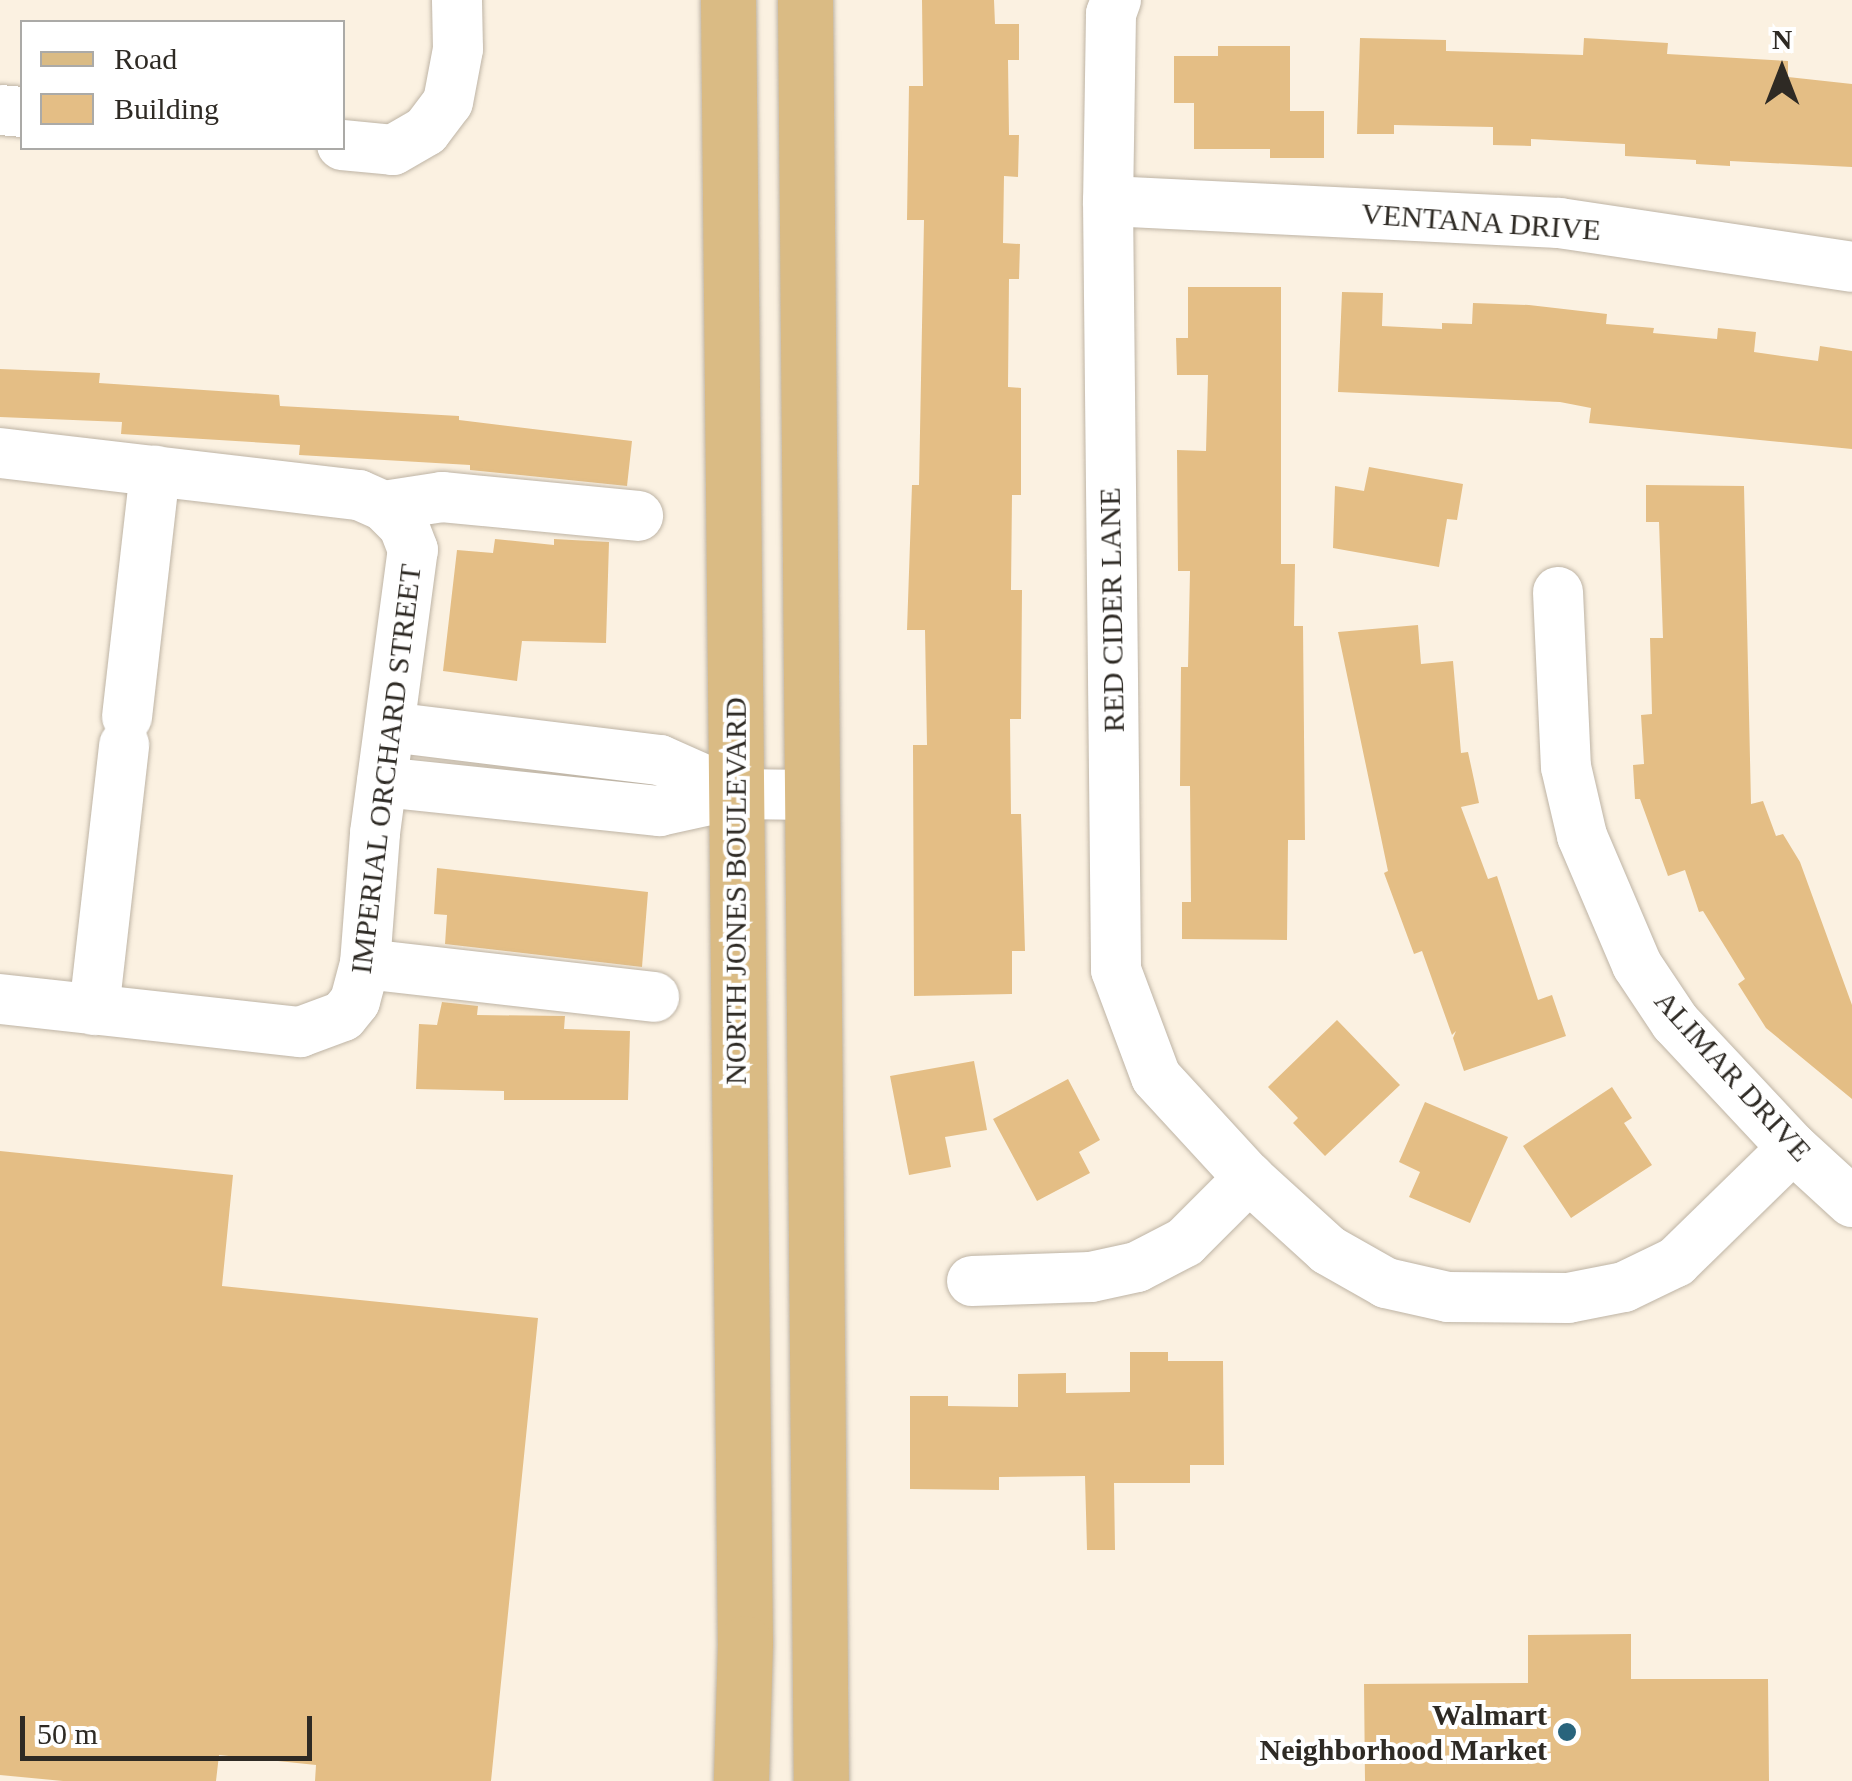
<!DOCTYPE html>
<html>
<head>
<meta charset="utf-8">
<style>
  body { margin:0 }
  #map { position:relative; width:1852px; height:1781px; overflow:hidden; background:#fbf1e1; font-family:"Times New Roman",serif }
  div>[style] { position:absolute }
  .building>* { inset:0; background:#e4be85 }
  .roads { filter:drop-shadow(0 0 2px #beb4a5) drop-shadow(0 0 2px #beb4a5) }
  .minor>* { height:50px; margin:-25px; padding:0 25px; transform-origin:25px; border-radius:25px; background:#fff }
  .major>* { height:55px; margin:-27.5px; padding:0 27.5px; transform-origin:27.5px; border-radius:27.5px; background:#dabb84 }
  .dots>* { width:28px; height:28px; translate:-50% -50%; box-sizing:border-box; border:5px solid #fff; border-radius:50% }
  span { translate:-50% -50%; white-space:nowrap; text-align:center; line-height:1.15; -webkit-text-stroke:8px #fff; paint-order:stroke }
  .street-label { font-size:30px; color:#2e2a24 }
  .poi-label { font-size:30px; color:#2e2a24; font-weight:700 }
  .right { translate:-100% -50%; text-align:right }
  .legend { position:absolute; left:20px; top:20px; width:325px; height:130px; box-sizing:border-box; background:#fff; border:2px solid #abaaa7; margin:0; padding:12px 18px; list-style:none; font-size:30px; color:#2e2a24 }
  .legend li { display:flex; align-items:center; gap:20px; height:50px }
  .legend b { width:50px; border:2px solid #abaaa7 }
  .north { position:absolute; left:1732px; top:20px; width:100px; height:100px; -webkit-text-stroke:8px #fff; paint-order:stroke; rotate:0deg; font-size:28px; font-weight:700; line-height:40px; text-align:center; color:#2e2a24 }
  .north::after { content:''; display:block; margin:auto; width:35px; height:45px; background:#2e2a24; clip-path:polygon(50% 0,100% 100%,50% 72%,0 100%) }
  .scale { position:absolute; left:20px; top:1716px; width:292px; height:45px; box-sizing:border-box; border:5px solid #2e2a24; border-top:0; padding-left:12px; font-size:30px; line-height:35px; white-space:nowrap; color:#2e2a24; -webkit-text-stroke:8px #fff; paint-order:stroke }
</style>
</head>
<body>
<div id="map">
  <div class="building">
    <div style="clip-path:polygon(922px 0,994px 0,995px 24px,1019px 24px,1019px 60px,1008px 60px,1009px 135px,1019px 135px,1018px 177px,1004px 176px,1003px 243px,1020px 244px,1019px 279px,1009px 279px,1008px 387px,1021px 388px,1021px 495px,1012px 495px,1011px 590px,1022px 590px,1021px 719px,1010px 719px,1011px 814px,1021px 814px,1025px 951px,1012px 951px,1012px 994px,914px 996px,913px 745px,927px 745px,925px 630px,907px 630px,912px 485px,919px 485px,924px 220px,907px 220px,909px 86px,923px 86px)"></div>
    <div style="clip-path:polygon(1360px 38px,1446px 40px,1446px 51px,1583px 55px,1584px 38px,1668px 43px,1667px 54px,1788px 61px,1788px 77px,1852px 84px,1852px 167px,1730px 161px,1730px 166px,1696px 164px,1696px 160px,1625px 156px,1625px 144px,1531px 139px,1531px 146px,1493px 145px,1493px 127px,1394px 125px,1394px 134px,1357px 134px)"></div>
    <div style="clip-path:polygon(1218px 46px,1290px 46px,1290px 111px,1324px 111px,1324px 158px,1270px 158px,1270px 149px,1194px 149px,1194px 103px,1174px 103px,1174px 56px,1218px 56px)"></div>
    <div style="clip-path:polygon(1188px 287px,1281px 287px,1281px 564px,1295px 564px,1294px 626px,1303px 626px,1305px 840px,1288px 840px,1287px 940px,1182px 939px,1182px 902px,1191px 902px,1190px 786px,1180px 786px,1181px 667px,1188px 667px,1190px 571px,1178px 571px,1177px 450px,1206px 451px,1208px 375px,1177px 375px,1176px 338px,1188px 338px)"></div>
    <div style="clip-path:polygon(1342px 292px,1383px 293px,1382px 326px,1442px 329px,1442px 323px,1472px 324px,1473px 303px,1529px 305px,1607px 314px,1606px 324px,1654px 328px,1653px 333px,1717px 339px,1718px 328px,1756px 332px,1754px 352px,1818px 361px,1820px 346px,1852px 351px,1852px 449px,1589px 423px,1591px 408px,1560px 402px,1338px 392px)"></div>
    <div style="clip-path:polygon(0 369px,100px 373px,99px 383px,279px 395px,280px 406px,459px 416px,459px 420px,632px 441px,627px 486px,470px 470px,470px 465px,299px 455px,300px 445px,121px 434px,122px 422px,0 417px)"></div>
    <div style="clip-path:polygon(1369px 467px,1463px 484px,1457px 520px,1447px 519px,1439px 567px,1333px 548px,1335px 486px,1364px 491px)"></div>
    <div style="clip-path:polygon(1646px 485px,1744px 486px,1751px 804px,1763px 801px,1776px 836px,1783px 834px,1800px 862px,1852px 1005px,1852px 1099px,1766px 1028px,1738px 984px,1745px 979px,1703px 911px,1699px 912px,1685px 870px,1668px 876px,1640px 799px,1635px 799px,1633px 765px,1644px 764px,1641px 715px,1652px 714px,1650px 638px,1663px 638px,1659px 522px,1646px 522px)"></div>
    <div style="clip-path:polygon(495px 539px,554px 545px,554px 539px,609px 542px,606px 643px,522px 641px,517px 681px,443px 671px,457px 550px,493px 553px)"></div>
    <div style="clip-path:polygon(1418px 625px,1421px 664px,1453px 661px,1461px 753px,1468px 752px,1479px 803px,1461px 807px,1488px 879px,1497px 876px,1538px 1000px,1552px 995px,1566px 1036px,1464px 1071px,1453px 1038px,1456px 1031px,1452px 1035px,1422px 951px,1414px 954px,1384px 873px,1388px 871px,1338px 632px)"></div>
    <div style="clip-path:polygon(437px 868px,648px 892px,642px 967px,445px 944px,447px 915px,434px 914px)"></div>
    <div style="clip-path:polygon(442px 1002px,478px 1006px,477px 1015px,565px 1016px,564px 1029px,630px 1031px,628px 1100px,504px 1100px,504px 1091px,416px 1089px,419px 1024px,437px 1025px)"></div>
    <div style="clip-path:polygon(1337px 1020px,1400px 1085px,1325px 1156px,1293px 1123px,1298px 1118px,1268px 1087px)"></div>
    <div style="clip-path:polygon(974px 1061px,987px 1130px,945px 1137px,951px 1167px,909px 1175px,890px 1076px)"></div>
    <div style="clip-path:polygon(1068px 1079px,1100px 1140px,1079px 1152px,1090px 1173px,1037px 1201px,993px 1119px)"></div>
    <div style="clip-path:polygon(1612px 1087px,1632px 1118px,1624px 1123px,1652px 1165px,1571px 1218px,1523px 1146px)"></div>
    <div style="clip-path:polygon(1425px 1102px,1508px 1137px,1470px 1223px,1409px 1197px,1420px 1172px,1399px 1162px)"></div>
    <div style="clip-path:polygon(0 1151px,233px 1175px,222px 1286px,538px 1318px,491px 1781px,315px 1781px,316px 1765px,219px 1755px,216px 1781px,63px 1781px,0 1775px)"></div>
    <div style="clip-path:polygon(1130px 1352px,1168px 1352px,1168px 1361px,1223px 1361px,1224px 1465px,1190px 1465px,1190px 1483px,1114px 1483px,1115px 1550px,1087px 1550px,1085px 1476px,999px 1477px,999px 1490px,910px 1489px,910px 1396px,948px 1396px,948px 1406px,1018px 1407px,1018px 1374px,1066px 1373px,1066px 1393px,1130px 1392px)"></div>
    <div style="clip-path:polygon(1631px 1634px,1631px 1679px,1768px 1679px,1769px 1781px,1365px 1781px,1364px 1684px,1528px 1683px,1528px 1635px)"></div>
  </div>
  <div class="roads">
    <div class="minor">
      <div style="left:1116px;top:0;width:15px;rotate:110deg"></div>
      <div style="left:1111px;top:14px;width:187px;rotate:90.9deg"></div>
      <div style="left:1108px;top:201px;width:769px;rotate:89.4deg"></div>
      <div style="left:1116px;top:970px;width:114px;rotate:69.5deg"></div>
      <div style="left:1156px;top:1077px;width:137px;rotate:47.4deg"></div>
      <div style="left:1249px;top:1178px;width:107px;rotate:42.3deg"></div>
      <div style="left:1328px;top:1250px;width:67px;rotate:29.6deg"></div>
      <div style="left:1386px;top:1283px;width:64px;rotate:12.7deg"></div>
      <div style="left:1448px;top:1297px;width:120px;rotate:0.5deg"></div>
      <div style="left:1568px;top:1298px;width:57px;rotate:-11.1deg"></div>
      <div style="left:1624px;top:1287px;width:58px;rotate:-25.7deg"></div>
      <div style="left:1676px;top:1262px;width:163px;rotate:-44.3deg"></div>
      <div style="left:0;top:110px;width:22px;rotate:5deg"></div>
      <div style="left:342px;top:145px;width:51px;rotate:5.6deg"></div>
      <div style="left:393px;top:150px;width:38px;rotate:-30deg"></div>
      <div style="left:426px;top:131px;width:36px;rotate:-53deg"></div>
      <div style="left:448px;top:102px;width:54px;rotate:-79.3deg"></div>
      <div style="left:458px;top:49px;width:49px;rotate:-91.2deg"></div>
      <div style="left:1108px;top:201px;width:452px;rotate:2.8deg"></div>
      <div style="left:1559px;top:223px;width:296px;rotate:8.5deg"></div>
      <div style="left:0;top:453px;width:361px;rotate:6.7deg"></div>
      <div style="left:359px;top:495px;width:27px;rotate:24deg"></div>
      <div style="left:384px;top:506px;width:59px;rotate:-8.8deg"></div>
      <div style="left:442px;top:497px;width:197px;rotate:5.5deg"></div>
      <div style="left:1558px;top:592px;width:175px;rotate:87.4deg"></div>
      <div style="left:1566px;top:767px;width:71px;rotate:76.9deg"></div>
      <div style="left:1582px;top:836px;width:140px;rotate:66.9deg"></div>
      <div style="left:1637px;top:965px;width:69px;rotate:56.3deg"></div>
      <div style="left:1675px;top:1022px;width:173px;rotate:46.9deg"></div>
      <div style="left:1793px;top:1148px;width:80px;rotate:42.5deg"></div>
      <div style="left:127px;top:717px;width:248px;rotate:-83.5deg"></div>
      <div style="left:390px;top:727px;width:272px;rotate:7deg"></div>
      <div style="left:660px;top:760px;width:83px;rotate:24.1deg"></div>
      <div style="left:382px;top:782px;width:279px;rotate:6deg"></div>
      <div style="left:659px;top:811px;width:79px;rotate:-12.4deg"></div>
      <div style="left:736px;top:794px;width:76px;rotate:0.8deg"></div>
      <div style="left:365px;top:964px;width:291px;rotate:6.5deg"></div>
      <div style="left:0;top:999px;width:302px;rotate:6.3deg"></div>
      <div style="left:300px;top:1032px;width:46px;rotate:-20.4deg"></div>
      <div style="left:343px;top:1016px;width:19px;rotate:-51deg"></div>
      <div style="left:355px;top:1001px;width:38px;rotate:-75deg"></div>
      <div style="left:365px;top:964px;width:131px;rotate:-85.6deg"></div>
      <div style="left:375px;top:833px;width:286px;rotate:-82.4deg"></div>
      <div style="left:413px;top:550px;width:26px;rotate:-111deg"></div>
      <div style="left:404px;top:526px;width:28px;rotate:-135deg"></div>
      <div style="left:94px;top:1010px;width:267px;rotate:-83.5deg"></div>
      <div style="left:972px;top:1281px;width:119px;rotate:-1.9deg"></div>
      <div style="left:1091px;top:1277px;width:47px;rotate:-12.3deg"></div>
      <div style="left:1137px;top:1267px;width:54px;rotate:-27.5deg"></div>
      <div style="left:1185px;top:1242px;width:91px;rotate:-45deg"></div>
    </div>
    <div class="major">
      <div style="left:728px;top:0;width:1643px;rotate:89.41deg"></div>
      <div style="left:745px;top:1643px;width:138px;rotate:91.7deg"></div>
      <div style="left:805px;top:0;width:1781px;rotate:89.49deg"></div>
    </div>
  </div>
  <div class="dots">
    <div style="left:1567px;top:1732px;background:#29647c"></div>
  </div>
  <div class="street-label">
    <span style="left:1481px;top:222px;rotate:4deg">VENTANA DRIVE</span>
    <span style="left:1112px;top:610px;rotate:-91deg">RED CIDER LANE</span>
    <span style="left:386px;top:769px;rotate:-83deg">IMPERIAL ORCHARD STREET</span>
    <span style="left:736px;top:891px;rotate:-90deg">NORTH JONES BOULEVARD</span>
    <span style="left:1733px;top:1076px;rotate:48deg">ALIMAR DRIVE</span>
  </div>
  <div class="poi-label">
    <span class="right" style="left:1547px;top:1732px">Walmart<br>Neighborhood Market</span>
  </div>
  <ul class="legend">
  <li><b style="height:12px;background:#dabb84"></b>Road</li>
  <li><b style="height:28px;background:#e4be85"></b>Building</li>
  </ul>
  <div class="north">N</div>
  <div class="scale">50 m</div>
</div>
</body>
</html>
